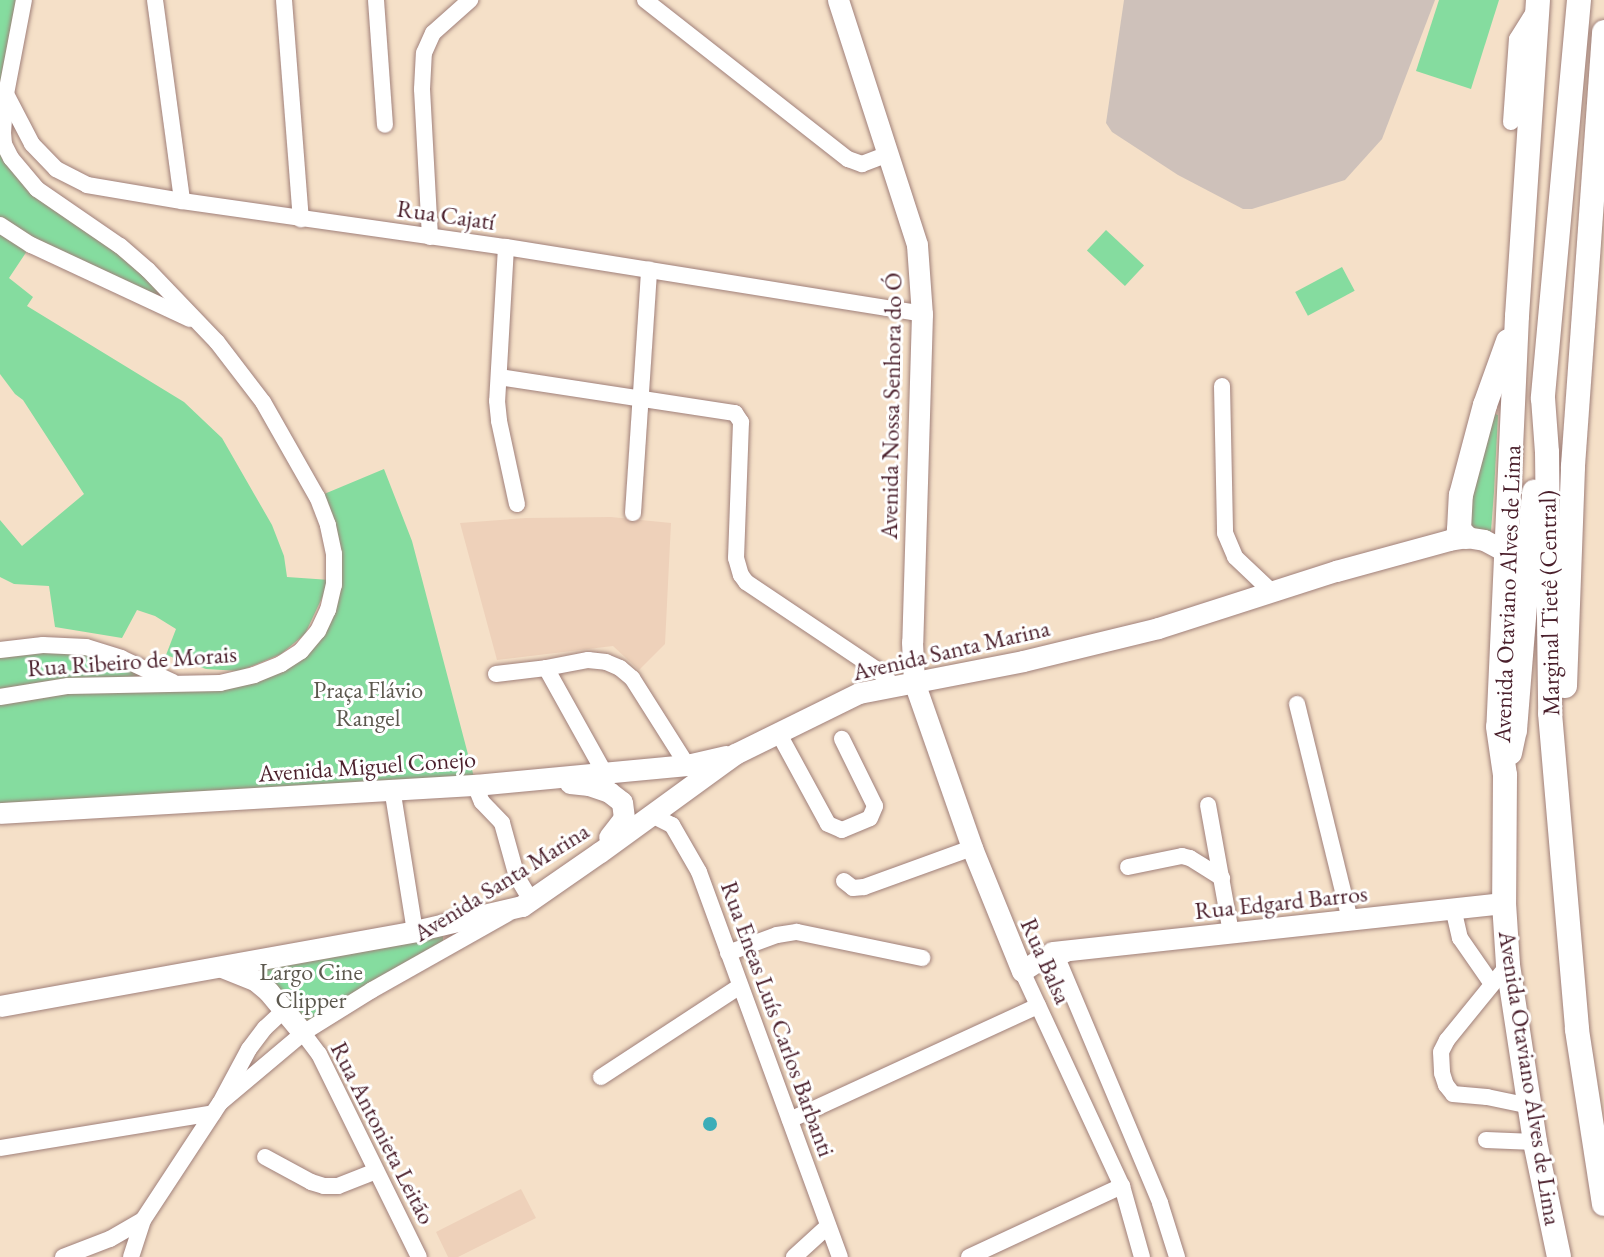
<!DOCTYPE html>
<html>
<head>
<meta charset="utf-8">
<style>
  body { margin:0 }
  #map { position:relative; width:1604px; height:1257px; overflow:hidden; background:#f5e0c8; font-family:"EB Garamond",serif }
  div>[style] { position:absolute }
  .built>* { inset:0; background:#eed1ba }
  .industrial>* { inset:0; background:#cec1ba }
  .green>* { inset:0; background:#85dc9f; transform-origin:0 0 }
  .water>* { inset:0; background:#3cadb8 }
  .round { border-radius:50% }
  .roads { filter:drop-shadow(0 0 2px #a0807a) drop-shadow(0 0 2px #a0807a) }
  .minor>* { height:16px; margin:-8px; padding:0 8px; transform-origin:8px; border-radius:8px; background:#fff }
  .major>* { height:21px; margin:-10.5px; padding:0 10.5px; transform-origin:10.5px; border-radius:10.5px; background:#fff }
  .highway>* { height:24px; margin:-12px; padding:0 12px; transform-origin:12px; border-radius:12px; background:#fff }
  span { translate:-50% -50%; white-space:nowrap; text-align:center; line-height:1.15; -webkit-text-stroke:6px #fff; paint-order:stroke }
  .street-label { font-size:24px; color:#4a1f2b }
  .park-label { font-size:24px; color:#5c584e }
</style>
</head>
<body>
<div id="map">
  <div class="built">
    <div style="clip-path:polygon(611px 517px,671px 523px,665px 644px,639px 670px,613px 646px,497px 660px,460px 523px,526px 518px)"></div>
    <div style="clip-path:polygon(521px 1189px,536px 1218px,458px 1257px,448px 1257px,436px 1232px)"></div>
  </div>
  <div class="industrial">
    <div style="clip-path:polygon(1124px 0,1435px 0,1382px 139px,1345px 180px,1252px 209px,1243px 209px,1178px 175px,1112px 132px,1106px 123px)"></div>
  </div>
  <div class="green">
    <div style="clip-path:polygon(0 0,24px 0,4px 144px,75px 218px,199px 323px,31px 245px,9px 278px,33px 297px,27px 306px,184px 402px,222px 438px,272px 525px,284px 556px,287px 577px,330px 580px,317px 497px,384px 469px,412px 541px,475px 781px,0 808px,0 650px,86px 647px,176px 684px,254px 675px,318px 631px,329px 583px,305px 634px,281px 654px,240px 671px,206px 669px,166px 655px,176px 629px,155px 616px,137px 610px,122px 638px,55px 627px,49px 586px,14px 584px,0 577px,0 520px,22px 546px,84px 494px,23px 400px,15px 394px,0 374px)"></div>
    <div style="clip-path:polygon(1439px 0,1499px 0,1471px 89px,1416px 71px)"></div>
    <div style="left:1106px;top:230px;width:52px;height:28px;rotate:43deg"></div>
    <div style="left:1342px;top:267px;width:27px;height:53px;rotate:62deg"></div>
    <div style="clip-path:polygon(1495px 414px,1498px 415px,1494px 492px,1491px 531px,1486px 534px,1471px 527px,1468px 495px)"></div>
    <div style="clip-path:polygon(443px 929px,443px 950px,303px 1033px,239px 963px)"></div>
  </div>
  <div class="water">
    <div class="round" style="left:703px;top:1117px;width:14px;height:14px"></div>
  </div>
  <div class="roads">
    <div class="minor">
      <div style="left:155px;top:0;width:203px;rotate:82.3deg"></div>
      <div style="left:284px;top:0;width:220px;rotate:85.6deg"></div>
      <div style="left:376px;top:0;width:125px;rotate:85.9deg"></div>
      <div style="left:645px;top:0;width:258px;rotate:38.1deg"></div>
      <div style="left:848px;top:159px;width:15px;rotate:20deg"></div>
      <div style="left:862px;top:164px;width:28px;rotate:-21deg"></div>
      <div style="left:6px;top:94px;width:56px;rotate:62.5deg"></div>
      <div style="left:32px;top:144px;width:35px;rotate:46deg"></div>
      <div style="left:56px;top:169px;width:35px;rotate:27deg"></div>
      <div style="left:87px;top:185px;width:96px;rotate:9.6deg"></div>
      <div style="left:182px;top:201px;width:327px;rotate:8.1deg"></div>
      <div style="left:506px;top:247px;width:421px;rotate:9.1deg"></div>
      <div style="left:1511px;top:122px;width:83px;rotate:-85.9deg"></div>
      <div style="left:1517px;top:39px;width:34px;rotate:-58deg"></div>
      <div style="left:0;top:225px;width:37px;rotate:33deg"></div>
      <div style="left:31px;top:245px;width:175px;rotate:25deg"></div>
      <div style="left:430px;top:237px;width:148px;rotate:-93.1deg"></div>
      <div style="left:422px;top:89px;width:36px;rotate:-87deg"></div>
      <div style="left:424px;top:53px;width:22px;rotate:-66deg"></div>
      <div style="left:433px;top:33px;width:50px;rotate:-41.7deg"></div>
      <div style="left:506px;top:247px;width:154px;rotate:93.3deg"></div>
      <div style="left:497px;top:401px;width:20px;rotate:84deg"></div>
      <div style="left:499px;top:421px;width:85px;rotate:77.8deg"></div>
      <div style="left:499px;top:377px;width:239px;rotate:8.7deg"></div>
      <div style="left:735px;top:413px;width:11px;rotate:56deg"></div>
      <div style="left:741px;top:422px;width:136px;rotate:92.1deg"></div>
      <div style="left:736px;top:558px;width:18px;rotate:74deg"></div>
      <div style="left:741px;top:575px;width:9px;rotate:54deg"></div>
      <div style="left:746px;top:582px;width:156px;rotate:33.8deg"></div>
      <div style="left:876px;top:669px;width:25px;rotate:43deg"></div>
      <div style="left:1222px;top:386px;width:147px;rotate:88.8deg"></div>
      <div style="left:1225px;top:533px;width:26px;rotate:67deg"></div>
      <div style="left:1235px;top:557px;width:50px;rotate:43.4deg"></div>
      <div style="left:633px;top:513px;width:244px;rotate:-86.2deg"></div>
      <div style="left:0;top:650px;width:43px;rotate:-6.6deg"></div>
      <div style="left:43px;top:645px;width:43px;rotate:2.7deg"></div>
      <div style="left:86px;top:647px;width:37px;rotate:17deg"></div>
      <div style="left:121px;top:658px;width:57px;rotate:24.8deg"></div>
      <div style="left:496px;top:674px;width:50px;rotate:-6.8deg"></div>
      <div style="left:0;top:697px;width:69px;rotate:-9.2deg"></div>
      <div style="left:68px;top:686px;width:152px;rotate:-1.1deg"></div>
      <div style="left:220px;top:683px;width:35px;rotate:-13deg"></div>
      <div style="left:254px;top:675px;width:29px;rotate:-22deg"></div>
      <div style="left:281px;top:664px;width:24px;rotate:-33deg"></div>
      <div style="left:301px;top:651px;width:26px;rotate:-50deg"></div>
      <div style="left:318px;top:631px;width:23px;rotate:-65deg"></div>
      <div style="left:328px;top:610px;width:26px;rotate:-77deg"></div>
      <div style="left:334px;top:585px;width:31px;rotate:-90deg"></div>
      <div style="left:334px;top:554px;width:30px;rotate:-102deg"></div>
      <div style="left:328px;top:525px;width:30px;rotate:-111deg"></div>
      <div style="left:317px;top:497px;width:109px;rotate:-119.6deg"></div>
      <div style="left:263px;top:402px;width:76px;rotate:-127.5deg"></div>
      <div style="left:217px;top:342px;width:100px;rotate:-133.8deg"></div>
      <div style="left:148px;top:270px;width:37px;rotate:-139deg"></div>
      <div style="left:120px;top:246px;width:101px;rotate:-145.5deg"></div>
      <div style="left:37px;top:189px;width:40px;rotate:-130deg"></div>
      <div style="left:11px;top:158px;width:16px;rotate:-117deg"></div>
      <div style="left:4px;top:144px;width:11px;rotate:-95deg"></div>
      <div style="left:3px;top:133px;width:39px;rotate:-86deg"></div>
      <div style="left:6px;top:94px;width:96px;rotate:-79.2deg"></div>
      <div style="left:1297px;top:704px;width:222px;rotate:76.2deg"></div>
      <div style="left:779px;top:734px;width:102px;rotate:61.4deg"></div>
      <div style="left:828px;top:824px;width:15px;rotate:23deg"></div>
      <div style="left:842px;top:830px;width:30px;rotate:-23deg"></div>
      <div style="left:870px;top:818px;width:13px;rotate:-67deg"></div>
      <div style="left:875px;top:806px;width:75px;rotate:-116.2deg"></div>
      <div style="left:604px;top:772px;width:119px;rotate:-119.1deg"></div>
      <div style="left:546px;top:668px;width:43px;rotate:-10.8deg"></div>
      <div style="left:588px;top:660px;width:18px;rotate:6deg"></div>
      <div style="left:606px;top:662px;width:15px;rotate:23deg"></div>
      <div style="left:620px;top:668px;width:16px;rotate:40deg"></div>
      <div style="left:632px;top:678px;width:103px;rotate:57.7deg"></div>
      <div style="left:475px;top:785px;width:18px;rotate:68deg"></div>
      <div style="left:482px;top:802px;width:29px;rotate:46deg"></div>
      <div style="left:502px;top:823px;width:56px;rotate:74.5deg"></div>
      <div style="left:517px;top:877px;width:27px;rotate:59deg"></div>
      <div style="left:392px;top:788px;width:145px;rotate:80.9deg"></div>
      <div style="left:1208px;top:805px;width:130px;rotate:79.8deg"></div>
      <div style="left:650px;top:814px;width:25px;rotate:27deg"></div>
      <div style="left:672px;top:825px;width:54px;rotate:60.1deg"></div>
      <div style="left:699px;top:872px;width:410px;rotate:69.9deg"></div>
      <div style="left:1128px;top:867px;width:55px;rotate:-11.5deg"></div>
      <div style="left:1182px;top:856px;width:8px;rotate:14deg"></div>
      <div style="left:1190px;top:858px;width:38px;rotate:32deg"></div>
      <div style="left:844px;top:881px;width:11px;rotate:38deg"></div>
      <div style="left:853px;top:888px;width:11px;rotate:-5deg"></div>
      <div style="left:864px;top:887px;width:115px;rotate:-19.9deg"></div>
      <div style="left:1453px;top:908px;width:31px;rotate:77deg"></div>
      <div style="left:1460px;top:938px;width:56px;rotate:55.2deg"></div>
      <div style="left:728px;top:953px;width:52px;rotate:-20.2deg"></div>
      <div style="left:777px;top:935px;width:20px;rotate:-9deg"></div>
      <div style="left:797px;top:932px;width:128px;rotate:11.7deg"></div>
      <div style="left:1056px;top:955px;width:269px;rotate:67.2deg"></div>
      <div style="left:1160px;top:1203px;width:57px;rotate:72.5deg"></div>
      <div style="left:1508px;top:965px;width:97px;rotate:129.1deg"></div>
      <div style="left:1447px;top:1040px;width:13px;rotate:117deg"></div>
      <div style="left:1441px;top:1052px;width:21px;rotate:87deg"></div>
      <div style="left:1442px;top:1073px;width:13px;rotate:72deg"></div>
      <div style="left:1446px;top:1085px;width:11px;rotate:52deg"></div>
      <div style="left:1453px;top:1094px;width:34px;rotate:5deg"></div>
      <div style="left:1487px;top:1097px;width:44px;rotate:11.8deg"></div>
      <div style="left:1022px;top:971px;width:237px;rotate:65.1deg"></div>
      <div style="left:1122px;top:1186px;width:74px;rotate:74.3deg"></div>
      <div style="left:303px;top:1033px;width:26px;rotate:53deg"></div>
      <div style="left:319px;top:1054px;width:226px;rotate:63.8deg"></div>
      <div style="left:601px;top:1077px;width:166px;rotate:-33.2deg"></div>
      <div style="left:220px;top:1103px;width:109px;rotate:-40.1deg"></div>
      <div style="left:303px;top:1033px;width:81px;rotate:-31.9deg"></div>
      <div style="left:372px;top:990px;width:155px;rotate:-29.4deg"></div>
      <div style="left:790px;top:1120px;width:273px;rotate:-24.7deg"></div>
      <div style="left:1486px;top:1140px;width:49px;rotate:2.3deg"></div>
      <div style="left:0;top:1148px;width:216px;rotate:-9.3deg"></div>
      <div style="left:265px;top:1157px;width:52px;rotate:28.5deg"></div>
      <div style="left:311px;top:1182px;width:14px;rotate:17deg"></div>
      <div style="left:324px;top:1186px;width:14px"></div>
      <div style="left:338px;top:1186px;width:41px;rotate:-21.5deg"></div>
      <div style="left:63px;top:1257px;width:50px;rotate:-21deg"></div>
      <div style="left:110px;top:1239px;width:38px;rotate:-30deg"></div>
      <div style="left:131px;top:1257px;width:39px;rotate:-72deg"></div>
      <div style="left:143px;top:1220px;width:140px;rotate:-56.7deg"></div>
      <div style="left:220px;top:1103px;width:61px;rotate:-61.8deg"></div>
      <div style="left:249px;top:1049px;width:26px;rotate:-53deg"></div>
      <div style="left:265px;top:1028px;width:26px;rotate:-43deg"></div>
      <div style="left:794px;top:1257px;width:46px;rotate:-42.4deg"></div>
      <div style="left:969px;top:1257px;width:169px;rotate:-24.9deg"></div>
    </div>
    <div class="major">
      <div style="left:838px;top:0;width:257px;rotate:72.1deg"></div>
      <div style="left:917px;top:245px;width:69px;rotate:85.9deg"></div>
      <div style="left:922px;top:314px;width:328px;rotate:91.7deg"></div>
      <div style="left:912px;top:642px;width:40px;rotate:87.1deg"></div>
      <div style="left:914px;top:682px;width:176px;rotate:70.7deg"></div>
      <div style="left:972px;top:848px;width:133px;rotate:67.9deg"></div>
      <div style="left:1022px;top:971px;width:17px;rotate:-33deg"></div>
      <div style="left:1036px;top:962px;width:30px;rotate:-20deg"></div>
      <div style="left:570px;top:783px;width:19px;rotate:6deg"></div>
      <div style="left:589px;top:785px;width:21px;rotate:19deg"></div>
      <div style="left:609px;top:792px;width:16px;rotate:38deg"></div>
      <div style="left:622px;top:802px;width:16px;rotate:83deg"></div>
      <div style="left:624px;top:818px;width:24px;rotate:128deg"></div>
      <div style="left:0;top:813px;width:476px;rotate:-3.4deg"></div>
      <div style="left:475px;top:785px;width:213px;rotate:-5.4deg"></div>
      <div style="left:687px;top:765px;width:40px;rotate:-13deg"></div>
      <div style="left:1052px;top:952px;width:455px;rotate:-6.2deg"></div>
      <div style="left:222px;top:967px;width:37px;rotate:22deg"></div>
      <div style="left:256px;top:981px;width:16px;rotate:40deg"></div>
      <div style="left:268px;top:991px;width:55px;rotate:50.2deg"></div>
      <div style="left:0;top:1006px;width:422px;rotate:-10.2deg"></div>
      <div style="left:415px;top:931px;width:110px;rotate:-13.2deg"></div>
      <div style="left:522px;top:906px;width:95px;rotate:-34.7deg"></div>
      <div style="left:600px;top:852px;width:167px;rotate:-36deg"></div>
      <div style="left:735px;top:754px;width:138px;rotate:-26.2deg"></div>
      <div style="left:859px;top:693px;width:167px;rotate:-11deg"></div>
      <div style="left:1023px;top:661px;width:139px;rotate:-13.7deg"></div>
      <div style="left:1158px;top:628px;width:187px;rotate:-17.8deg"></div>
      <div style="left:1336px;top:571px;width:117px;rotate:-15.3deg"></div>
      <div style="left:1449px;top:540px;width:17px;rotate:-10deg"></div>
      <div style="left:1466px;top:537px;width:18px;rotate:9deg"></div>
      <div style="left:1484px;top:540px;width:26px;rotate:28deg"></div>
    </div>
    <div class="highway">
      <div style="left:1538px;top:0;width:317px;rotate:93.8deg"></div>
      <div style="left:1517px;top:316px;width:411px;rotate:92.6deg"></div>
      <div style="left:1498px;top:727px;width:49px;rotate:81.7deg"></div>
      <div style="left:1505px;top:775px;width:128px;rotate:90.4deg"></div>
      <div style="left:1504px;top:903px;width:62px;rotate:86.3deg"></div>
      <div style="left:1508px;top:965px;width:179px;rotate:81.3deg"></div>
      <div style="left:1535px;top:1142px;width:117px;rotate:78.2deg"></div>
      <div style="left:1579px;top:0;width:400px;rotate:95.2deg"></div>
      <div style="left:1543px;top:398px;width:54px;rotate:85.8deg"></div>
      <div style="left:1547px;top:452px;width:261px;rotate:89.3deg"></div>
      <div style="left:1550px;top:713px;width:318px;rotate:85.1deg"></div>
      <div style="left:1577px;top:1030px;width:176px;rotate:81.2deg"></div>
      <div style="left:1466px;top:537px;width:10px;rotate:-135deg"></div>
      <div style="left:1459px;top:530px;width:35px;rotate:-87deg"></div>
      <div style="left:1461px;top:495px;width:93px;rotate:-75.1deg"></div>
      <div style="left:1485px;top:405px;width:68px;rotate:-70.2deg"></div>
      <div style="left:1565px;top:686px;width:220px;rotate:-87.9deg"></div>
      <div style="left:1573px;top:466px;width:435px;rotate:-85.9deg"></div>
      <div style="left:1510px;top:753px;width:24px;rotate:-78deg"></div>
      <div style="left:1515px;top:730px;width:239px;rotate:-85.4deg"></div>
    </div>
  </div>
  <div class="street-label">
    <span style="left:446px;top:215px;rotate:8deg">Rua Cajatí</span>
    <span style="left:891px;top:406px;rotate:-89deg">Avenida Nossa Senhora do Ó</span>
    <span style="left:1507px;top:594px;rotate:-88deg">Avenida Otaviano Alves de Lima</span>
    <span style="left:1549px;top:603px;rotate:-91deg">Marginal Tietê (Central)</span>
    <span style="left:951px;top:650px;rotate:-13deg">Avenida Santa Marina</span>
    <span style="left:132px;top:661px;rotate:-4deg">Rua Ribeiro de Morais</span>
    <span style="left:367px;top:766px;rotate:-4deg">Avenida Miguel Conejo</span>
    <span style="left:501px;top:882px;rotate:-32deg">Avenida Santa Marina</span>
    <span style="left:1281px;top:902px;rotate:-6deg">Rua Edgard Barros</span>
    <span style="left:1046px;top:961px;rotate:66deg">Rua Balsa</span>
    <span style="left:778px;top:1019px;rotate:70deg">Rua Eneas Luís Carlos Barbanti</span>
    <span style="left:1530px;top:1078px;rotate:81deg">Avenida Otaviano Alves de Lima</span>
    <span style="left:383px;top:1133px;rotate:63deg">Rua Antonieta Leitão</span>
  </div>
  <div class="park-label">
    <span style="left:368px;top:704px">Praça Flávio<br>Rangel</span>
    <span style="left:311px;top:986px">Largo Cine<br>Clipper</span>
  </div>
</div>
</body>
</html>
